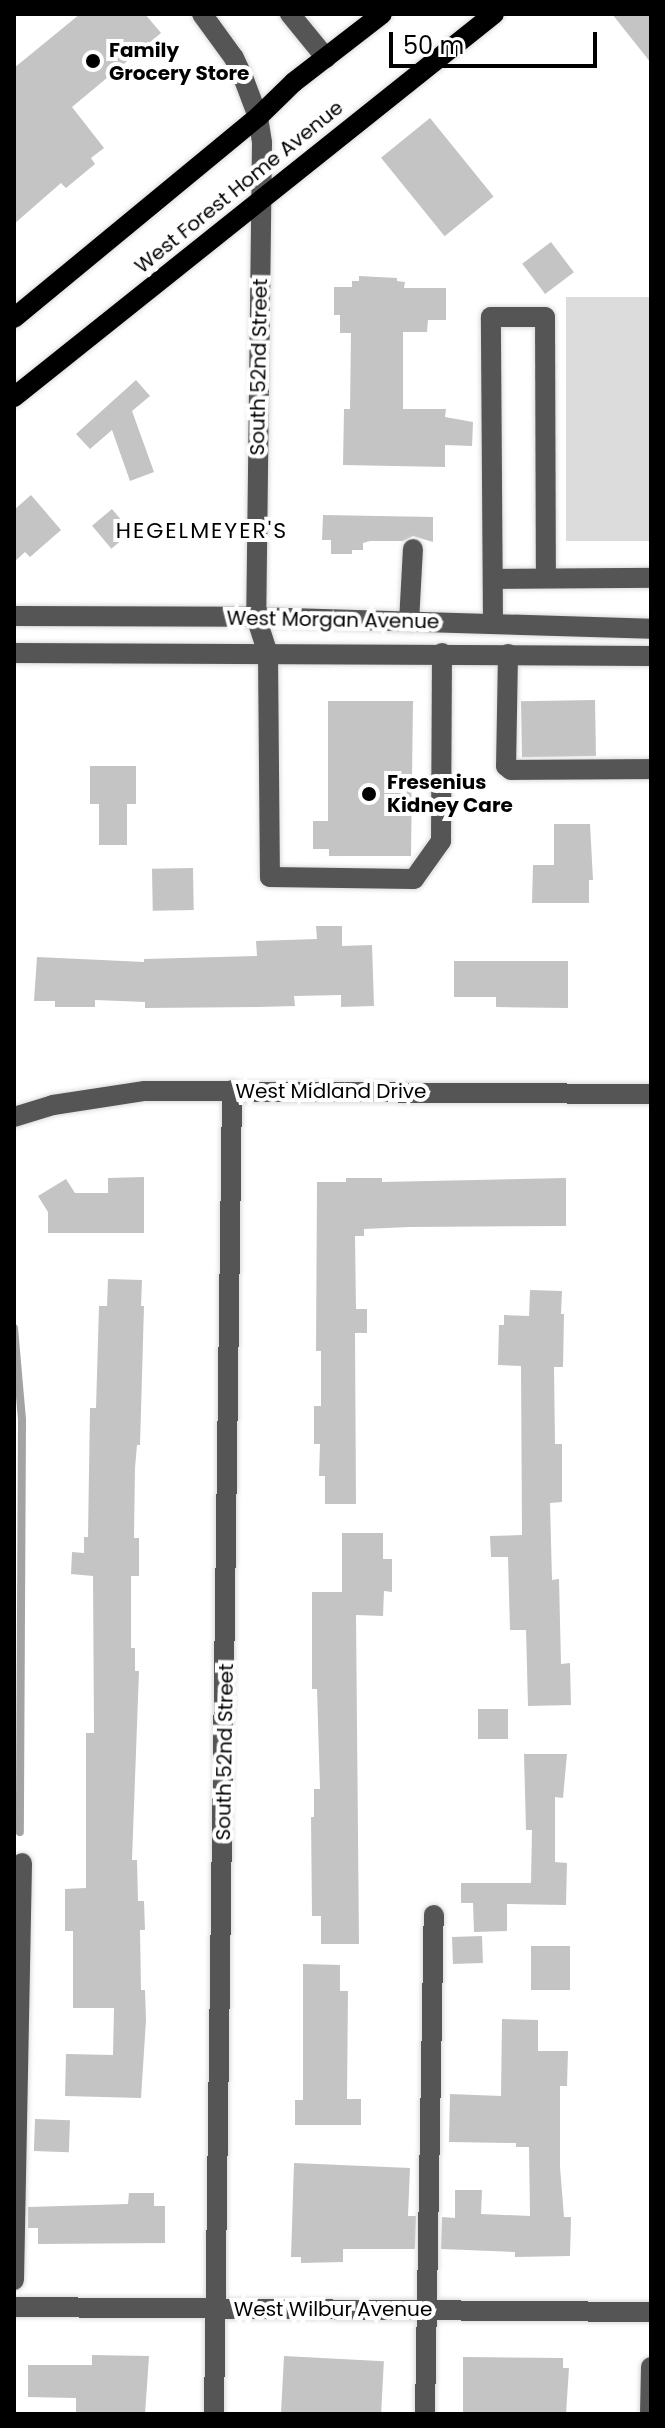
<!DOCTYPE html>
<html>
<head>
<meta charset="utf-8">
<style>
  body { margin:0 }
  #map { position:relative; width:665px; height:2428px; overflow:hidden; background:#fff; font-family:Poppins,sans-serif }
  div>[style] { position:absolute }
  .green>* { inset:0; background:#dcdcdc; transform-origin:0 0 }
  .stream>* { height:8px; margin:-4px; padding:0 4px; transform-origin:4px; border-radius:4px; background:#a3a3a3 }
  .building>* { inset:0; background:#c4c4c4; transform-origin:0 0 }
  .roads { filter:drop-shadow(0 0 2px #dbdbdb) drop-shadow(0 0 2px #dbdbdb) }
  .minor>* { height:20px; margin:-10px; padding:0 10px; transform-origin:10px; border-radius:10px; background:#555 }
  .major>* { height:20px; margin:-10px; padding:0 10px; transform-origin:10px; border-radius:10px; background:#000 }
  .dots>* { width:22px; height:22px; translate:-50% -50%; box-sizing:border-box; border:4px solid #fff; border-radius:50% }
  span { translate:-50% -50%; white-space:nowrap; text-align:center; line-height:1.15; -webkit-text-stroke:8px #fff; paint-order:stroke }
  .poi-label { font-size:20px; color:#000; font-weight:700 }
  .left { translate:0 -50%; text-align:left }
  .street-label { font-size:20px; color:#000 }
  .neighbourhood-label { font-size:22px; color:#000; letter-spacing:2px }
  .frame { position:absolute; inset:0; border:16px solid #000; pointer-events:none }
  .scale { position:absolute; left:389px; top:32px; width:208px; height:36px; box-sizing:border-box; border:4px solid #000; border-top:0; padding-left:10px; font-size:24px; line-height:28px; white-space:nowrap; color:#000; -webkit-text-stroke:6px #fff; paint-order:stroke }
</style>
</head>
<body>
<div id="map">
  <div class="green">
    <div style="left:566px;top:297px;width:85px;height:244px"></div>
  </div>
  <div class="stream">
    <div style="left:14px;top:1328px;width:92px;rotate:85deg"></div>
    <div style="left:22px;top:1420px;width:412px;rotate:90.3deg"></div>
  </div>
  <div class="building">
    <div style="clip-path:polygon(80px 14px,145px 14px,161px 33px,72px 107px,104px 148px,91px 158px,95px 164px,66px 188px,61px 183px,14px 224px,14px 68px)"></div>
    <div style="clip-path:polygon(612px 14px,651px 14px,651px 63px)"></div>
    <div style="left:430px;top:118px;width:101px;height:63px;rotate:51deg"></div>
    <div style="left:551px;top:242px;width:38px;height:36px;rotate:53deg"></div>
    <div style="clip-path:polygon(359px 276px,397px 278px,397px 281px,405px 282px,404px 288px,446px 288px,446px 320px,428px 320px,427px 332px,403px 332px,403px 409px,446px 409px,445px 417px,473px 422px,472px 446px,445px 445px,445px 467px,343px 465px,344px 409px,350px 409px,351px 333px,340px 333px,340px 315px,334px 315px,334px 287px,352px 287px,352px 281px,359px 281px)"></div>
    <div style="clip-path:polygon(136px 380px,150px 396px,132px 411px,154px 472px,130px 481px,112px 430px,90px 449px,76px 434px)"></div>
    <div style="clip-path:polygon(31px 495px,61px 530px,30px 557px,25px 552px,14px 562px,14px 510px)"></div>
    <div style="left:112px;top:509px;width:30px;height:26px;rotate:50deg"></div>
    <div style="clip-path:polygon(323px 515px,433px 517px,433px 542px,413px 536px,403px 541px,370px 541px,363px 543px,363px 550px,352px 550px,352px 554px,331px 554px,331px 540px,322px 540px)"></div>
    <div style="left:595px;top:700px;width:56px;height:74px;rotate:89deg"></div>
    <div style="clip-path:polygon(328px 701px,413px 701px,411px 856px,329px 856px,329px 849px,313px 849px,313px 821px,328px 821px)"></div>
    <div style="clip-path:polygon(90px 766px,136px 766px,136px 804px,127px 804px,127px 845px,99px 845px,99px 804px,90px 804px)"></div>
    <div style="clip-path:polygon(554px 824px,590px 824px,593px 880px,589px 880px,589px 903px,532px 903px,533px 865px,554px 865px)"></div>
    <div style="left:193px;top:868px;width:42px;height:41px;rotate:89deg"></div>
    <div style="clip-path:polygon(316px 926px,342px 926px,342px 946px,372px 945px,374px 1006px,341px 1007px,341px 995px,294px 996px,295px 1006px,258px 1007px,145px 1008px,145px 1002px,95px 1000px,95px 1007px,55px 1007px,55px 1001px,34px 1001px,37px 957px,144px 962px,144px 959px,257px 956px,256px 941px,317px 939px)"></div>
    <div style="clip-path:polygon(454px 961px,568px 961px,568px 1008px,496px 1007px,496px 997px,454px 997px)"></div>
    <div style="clip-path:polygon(144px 1177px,144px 1233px,48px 1233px,48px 1212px,38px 1196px,66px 1179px,75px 1193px,108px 1193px,108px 1178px)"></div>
    <div style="clip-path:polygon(346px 1178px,382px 1178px,382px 1182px,566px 1178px,566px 1226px,409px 1227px,364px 1229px,364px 1236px,355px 1236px,356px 1309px,367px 1309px,367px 1333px,355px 1333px,356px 1504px,325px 1504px,325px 1476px,319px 1476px,320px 1444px,314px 1444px,314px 1406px,321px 1406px,321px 1351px,316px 1351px,317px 1182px,346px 1182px)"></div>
    <div style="clip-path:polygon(108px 1279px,142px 1280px,141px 1306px,144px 1306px,140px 1445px,137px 1445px,135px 1468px,134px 1538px,139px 1538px,139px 1576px,131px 1576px,131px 1648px,135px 1648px,135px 1671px,139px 1671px,132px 1860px,137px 1860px,138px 1901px,144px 1901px,145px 1930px,140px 1930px,141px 1990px,145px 1990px,146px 2020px,141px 2098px,65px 2096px,66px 2054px,113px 2055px,114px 2008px,73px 2008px,73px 1931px,65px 1931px,65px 1889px,86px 1888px,86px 1733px,94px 1733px,93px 1576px,71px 1574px,72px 1552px,84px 1553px,84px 1537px,88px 1537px,90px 1408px,96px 1408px,99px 1306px,107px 1306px)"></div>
    <div style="clip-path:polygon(530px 1290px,562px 1291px,561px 1314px,564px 1314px,563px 1367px,554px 1367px,555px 1444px,562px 1444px,562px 1502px,550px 1503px,552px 1580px,559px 1579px,561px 1664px,570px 1663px,571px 1705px,528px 1706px,526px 1630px,510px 1630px,508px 1557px,491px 1557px,490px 1536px,522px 1535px,521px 1366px,498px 1365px,499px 1325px,504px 1325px,504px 1315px,529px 1316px)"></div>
    <div style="clip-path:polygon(342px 1533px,383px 1533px,383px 1559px,392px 1559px,392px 1592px,384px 1591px,383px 1616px,356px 1615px,359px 1944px,321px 1944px,321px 1916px,312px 1916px,311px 1817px,314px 1817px,314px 1789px,320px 1789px,317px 1689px,312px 1689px,312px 1592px,342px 1592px)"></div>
    <div style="left:478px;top:1709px;width:30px;height:30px"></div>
    <div style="clip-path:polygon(524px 1754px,567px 1754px,563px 1798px,555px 1797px,555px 1862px,567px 1863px,566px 1905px,507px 1904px,507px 1931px,474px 1932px,473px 1903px,461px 1903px,461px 1883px,531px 1883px,532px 1830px,526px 1830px)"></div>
    <div style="left:482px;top:1936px;width:27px;height:30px;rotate:88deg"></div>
    <div style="left:570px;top:1946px;width:44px;height:39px;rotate:90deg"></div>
    <div style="clip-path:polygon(303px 1964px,340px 1965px,340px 1991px,348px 1991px,347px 2099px,361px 2099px,361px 2125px,295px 2125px,295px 2100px,303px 2100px)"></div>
    <div style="clip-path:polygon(502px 2019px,538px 2020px,538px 2051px,568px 2051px,567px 2086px,560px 2086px,560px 2167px,564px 2217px,571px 2217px,570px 2256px,515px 2257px,515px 2252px,441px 2249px,442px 2217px,455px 2218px,455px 2190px,482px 2190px,481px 2214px,530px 2216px,529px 2147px,516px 2147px,516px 2143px,449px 2142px,450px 2094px,501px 2096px)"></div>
    <div style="left:35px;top:2119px;width:35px;height:32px;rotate:2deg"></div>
    <div style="clip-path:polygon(294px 2163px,410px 2168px,408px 2216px,416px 2216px,415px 2249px,343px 2249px,343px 2262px,301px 2263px,301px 2257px,291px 2257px)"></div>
    <div style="clip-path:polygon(129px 2193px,154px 2193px,154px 2206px,165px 2206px,165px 2243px,38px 2244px,38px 2228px,28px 2228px,28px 2207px,128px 2204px)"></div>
    <div style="clip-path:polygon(92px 2355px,149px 2356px,145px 2414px,76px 2412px,76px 2398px,28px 2397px,28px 2365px,92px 2365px)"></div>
    <div style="left:284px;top:2356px;width:100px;height:58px;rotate:3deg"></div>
    <div style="clip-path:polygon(463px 2357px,563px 2358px,563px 2368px,569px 2368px,566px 2414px,463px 2414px)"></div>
  </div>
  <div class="roads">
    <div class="minor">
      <div style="left:202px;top:14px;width:54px;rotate:54deg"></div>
      <div style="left:234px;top:58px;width:21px;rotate:65deg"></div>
      <div style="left:243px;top:77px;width:43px;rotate:69.4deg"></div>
      <div style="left:258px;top:117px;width:26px;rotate:81deg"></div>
      <div style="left:262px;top:143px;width:474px;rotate:90.7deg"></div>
      <div style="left:256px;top:617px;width:39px;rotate:72deg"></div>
      <div style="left:268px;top:654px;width:223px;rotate:89.5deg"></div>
      <div style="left:270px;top:877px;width:144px;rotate:0.8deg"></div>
      <div style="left:414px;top:879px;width:47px;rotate:-54.6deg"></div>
      <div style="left:441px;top:841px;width:188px;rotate:-89.7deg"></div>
      <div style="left:290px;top:14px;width:57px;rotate:50.7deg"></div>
      <div style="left:493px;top:579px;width:158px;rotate:-0.4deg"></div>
      <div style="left:14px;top:616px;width:242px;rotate:0.2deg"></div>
      <div style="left:256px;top:617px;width:395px;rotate:1.7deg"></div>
      <div style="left:409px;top:622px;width:73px;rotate:-86.9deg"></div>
      <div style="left:493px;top:624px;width:307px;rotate:-90.4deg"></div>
      <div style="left:491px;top:317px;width:54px"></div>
      <div style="left:545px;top:317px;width:261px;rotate:89.8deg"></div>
      <div style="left:14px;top:653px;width:637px;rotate:0.27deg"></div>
      <div style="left:508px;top:654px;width:112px;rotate:91deg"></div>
      <div style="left:506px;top:766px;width:6px;rotate:39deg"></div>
      <div style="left:511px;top:770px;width:140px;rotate:-0.4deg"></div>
      <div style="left:14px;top:1117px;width:41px;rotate:-17.1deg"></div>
      <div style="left:53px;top:1105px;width:93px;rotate:-8.7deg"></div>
      <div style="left:145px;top:1091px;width:506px;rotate:0.34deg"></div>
      <div style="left:14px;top:2280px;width:417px;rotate:-88.9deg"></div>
      <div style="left:14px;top:2307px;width:637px;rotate:0.45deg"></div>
      <div style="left:214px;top:2414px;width:1324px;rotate:-89.22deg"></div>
      <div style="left:425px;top:2414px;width:499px;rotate:-89deg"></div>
      <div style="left:650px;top:2414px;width:47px;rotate:-88.8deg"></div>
    </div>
    <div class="major">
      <div style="left:14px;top:318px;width:316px;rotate:-39.5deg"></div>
      <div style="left:258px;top:117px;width:50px;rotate:-44.2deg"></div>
      <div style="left:294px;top:82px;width:111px;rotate:-37.7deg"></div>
      <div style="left:14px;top:397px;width:614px;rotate:-38.59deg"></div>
    </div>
  </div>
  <div class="dots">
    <div style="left:93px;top:61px;background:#000"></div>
    <div style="left:369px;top:794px;background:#000"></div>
  </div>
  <div class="poi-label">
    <span class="left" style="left:109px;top:62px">Family<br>Grocery Store</span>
    <span class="left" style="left:387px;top:794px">Fresenius<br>Kidney Care</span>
  </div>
  <div class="street-label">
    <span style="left:239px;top:187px;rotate:-39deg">West Forest Home Avenue</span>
    <span style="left:259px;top:367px;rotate:-89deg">South 52nd Street</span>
    <span style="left:333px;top:620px;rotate:1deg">West Morgan Avenue</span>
    <span style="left:331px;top:1091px">West Midland Drive</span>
    <span style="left:225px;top:1752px;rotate:-89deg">South 52nd Street</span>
    <span style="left:333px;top:2309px">West Wilbur Avenue</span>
  </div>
  <div class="neighbourhood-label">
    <span style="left:202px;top:531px">HEGELMEYER'S</span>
  </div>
  <div class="frame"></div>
  <div class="scale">50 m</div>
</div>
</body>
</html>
